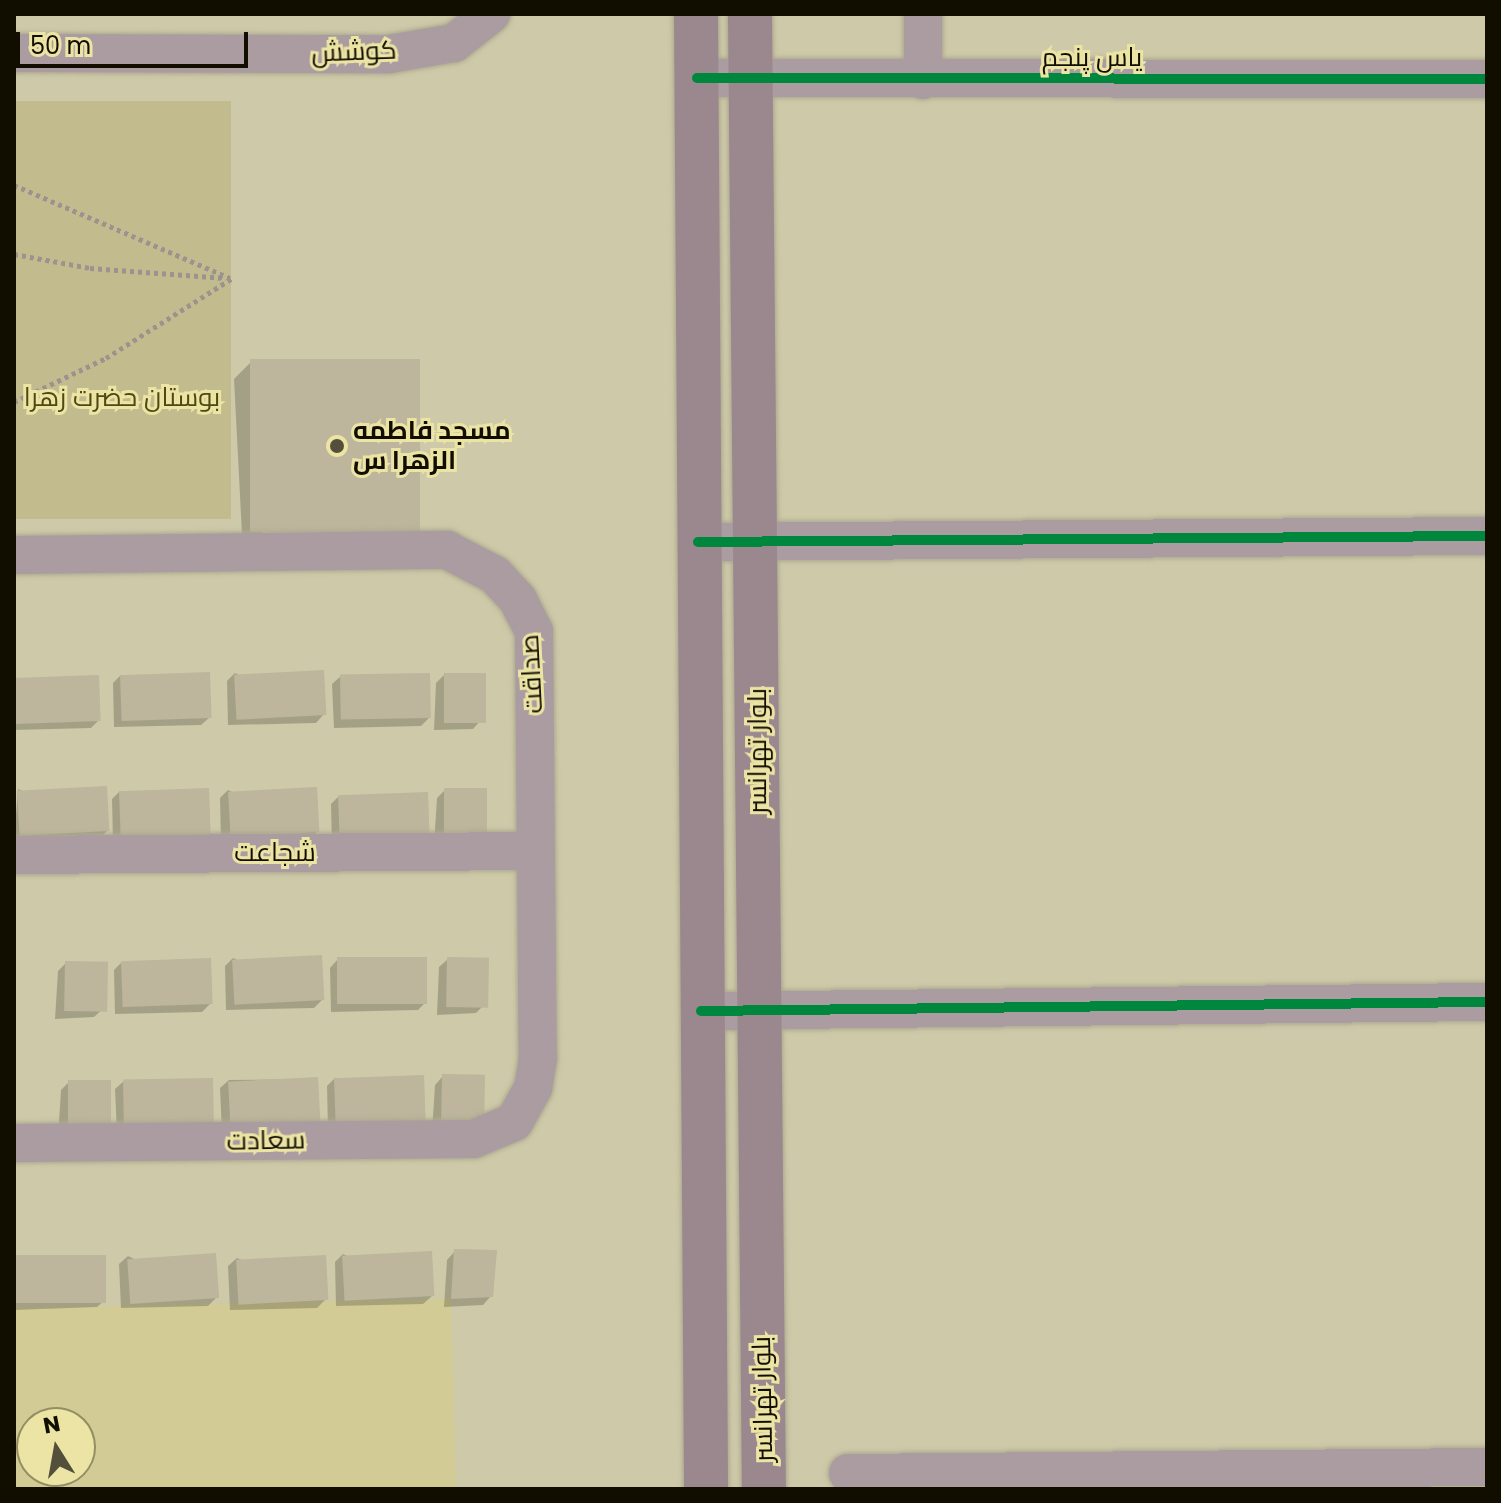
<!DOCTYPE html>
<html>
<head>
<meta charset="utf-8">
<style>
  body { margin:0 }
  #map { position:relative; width:1501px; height:1503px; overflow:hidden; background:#cec9a8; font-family:Poppins,Cairo,sans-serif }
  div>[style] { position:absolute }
  .built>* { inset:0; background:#d2cb95 }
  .green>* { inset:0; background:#c2bb8d; transform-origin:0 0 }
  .shadow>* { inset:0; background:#0003 }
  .building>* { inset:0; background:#bdb59c; transform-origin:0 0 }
  .path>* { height:5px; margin-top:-2.5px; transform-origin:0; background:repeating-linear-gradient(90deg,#9c928e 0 4px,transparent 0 8px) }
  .roads { filter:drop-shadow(0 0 2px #aca990) drop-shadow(0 0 2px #aca990) }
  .minor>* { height:38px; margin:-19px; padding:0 19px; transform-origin:19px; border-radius:19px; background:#aa9ca0 }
  .major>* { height:44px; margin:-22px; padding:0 22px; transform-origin:22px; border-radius:22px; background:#9b888e }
  .cycleway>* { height:10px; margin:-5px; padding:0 5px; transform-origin:5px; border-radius:5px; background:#00873e }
  .dots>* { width:22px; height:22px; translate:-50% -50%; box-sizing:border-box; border:4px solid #ece4a4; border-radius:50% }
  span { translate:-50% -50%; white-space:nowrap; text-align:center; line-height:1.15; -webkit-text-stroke:6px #ece4a4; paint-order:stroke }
  .street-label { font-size:26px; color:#110e00 }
  .park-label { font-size:26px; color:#4f4813 }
  .poi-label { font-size:26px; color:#110e00; font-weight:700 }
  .left { translate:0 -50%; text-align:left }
  .frame { position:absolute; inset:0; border:16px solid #110e00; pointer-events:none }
  .north { position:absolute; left:16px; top:1407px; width:80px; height:80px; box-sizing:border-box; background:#ece4a4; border:2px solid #948e62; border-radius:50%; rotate:349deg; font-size:22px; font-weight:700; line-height:32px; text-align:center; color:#110e00 }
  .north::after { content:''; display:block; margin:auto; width:28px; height:36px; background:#534f3b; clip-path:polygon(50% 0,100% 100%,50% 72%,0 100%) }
  .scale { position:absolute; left:16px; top:32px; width:232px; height:36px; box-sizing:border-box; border:4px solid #110e00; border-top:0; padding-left:10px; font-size:24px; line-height:28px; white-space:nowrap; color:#110e00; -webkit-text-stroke:6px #ece4a4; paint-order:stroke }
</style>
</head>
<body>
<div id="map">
  <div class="built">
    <div style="clip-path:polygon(evenodd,451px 1299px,456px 1489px,14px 1489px,14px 1308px,451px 1299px,32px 1423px,80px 1423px,80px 1471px,32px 1471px,32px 1423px)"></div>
  </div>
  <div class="green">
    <div style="left:231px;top:101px;width:418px;height:217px;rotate:90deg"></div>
  </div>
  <div class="shadow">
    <div style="clip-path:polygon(418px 361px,243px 554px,234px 379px,251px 362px)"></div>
    <div style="clip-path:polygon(235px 673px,324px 714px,316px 723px,228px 725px,227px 681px)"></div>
    <div style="clip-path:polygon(121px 675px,210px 717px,201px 725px,114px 727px,113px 683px)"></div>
    <div style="clip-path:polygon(444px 675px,481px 720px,473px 729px,434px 730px,436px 683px)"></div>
    <div style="clip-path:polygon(341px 676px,429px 718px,421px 726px,334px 728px,332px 684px)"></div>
    <div style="clip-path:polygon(14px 678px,99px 720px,91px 728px,14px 730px)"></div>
    <div style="clip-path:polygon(18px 789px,107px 831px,99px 839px,14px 841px)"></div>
    <div style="clip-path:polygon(228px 790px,317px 832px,309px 840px,221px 842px,220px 798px)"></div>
    <div style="clip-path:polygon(445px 790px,482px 835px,434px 845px,437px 798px)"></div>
    <div style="clip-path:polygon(120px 791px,209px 833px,201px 841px,113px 843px,112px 799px)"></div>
    <div style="clip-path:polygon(339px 796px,428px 837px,332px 848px,331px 804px)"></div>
    <div style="clip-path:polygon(233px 958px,322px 1000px,314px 1008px,226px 1010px,225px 966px)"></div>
    <div style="clip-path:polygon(338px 959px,427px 1001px,418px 1010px,331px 1012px,330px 968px)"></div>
    <div style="clip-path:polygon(448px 959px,484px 1005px,476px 1013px,437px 1015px,439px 967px)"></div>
    <div style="clip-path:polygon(122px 962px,211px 1003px,202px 1012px,115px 1014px,114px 970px)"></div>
    <div style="clip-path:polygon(66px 963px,103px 1009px,94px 1017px,55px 1019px,58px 971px)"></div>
    <div style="clip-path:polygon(443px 1076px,483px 1077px,432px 1132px,435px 1085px)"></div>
    <div style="clip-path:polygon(335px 1078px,424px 1120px,328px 1130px,327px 1086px)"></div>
    <div style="clip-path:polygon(316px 1079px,222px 1133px,220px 1088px,229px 1080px)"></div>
    <div style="clip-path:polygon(124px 1081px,204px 1131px,117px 1133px,115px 1089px)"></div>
    <div style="clip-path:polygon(69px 1082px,108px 1082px,58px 1137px,61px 1090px)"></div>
    <div style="clip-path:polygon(455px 1251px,491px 1296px,483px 1305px,444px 1307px,447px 1260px)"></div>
    <div style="clip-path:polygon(343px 1254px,432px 1296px,423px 1304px,336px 1306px,335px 1262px)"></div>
    <div style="clip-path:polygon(128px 1256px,216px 1298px,208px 1306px,121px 1308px,119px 1264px)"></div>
    <div style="clip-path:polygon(17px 1257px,106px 1299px,97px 1307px,14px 1310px)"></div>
    <div style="clip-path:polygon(237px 1258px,326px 1299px,317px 1308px,230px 1310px,228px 1266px)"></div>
  </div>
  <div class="building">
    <div style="left:420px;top:359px;width:173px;height:170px;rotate:90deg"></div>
    <div style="left:324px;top:670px;width:45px;height:90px;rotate:87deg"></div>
    <div style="left:210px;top:672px;width:46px;height:90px;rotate:88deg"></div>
    <div style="left:430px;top:673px;width:45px;height:90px;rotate:89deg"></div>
    <div style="left:444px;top:673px;width:42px;height:50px"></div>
    <div style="left:99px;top:675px;width:46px;height:85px;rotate:88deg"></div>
    <div style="left:107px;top:786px;width:45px;height:90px;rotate:87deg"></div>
    <div style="left:317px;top:787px;width:45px;height:89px;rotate:87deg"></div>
    <div style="left:209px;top:788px;width:46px;height:90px;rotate:88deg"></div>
    <div style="left:444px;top:788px;width:43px;height:50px"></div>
    <div style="left:428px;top:792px;width:46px;height:90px;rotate:88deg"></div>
    <div style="left:322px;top:955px;width:45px;height:90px;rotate:87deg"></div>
    <div style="left:337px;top:957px;width:90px;height:47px"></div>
    <div style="left:447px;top:957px;width:42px;height:50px;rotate:1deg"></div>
    <div style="left:211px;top:958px;width:46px;height:90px;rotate:88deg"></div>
    <div style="left:65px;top:961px;width:43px;height:50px;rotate:1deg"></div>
    <div style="left:442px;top:1074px;width:43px;height:50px;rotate:1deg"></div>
    <div style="left:424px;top:1075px;width:46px;height:90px;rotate:88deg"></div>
    <div style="left:318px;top:1077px;width:45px;height:90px;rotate:87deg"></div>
    <div style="left:213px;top:1078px;width:45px;height:90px;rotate:89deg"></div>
    <div style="left:68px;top:1080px;width:43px;height:49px"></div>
    <div style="clip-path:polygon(454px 1249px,497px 1250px,493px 1297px,451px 1299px)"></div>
    <div style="left:432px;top:1251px;width:45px;height:90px;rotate:87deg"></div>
    <div style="left:216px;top:1253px;width:45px;height:89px;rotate:86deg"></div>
    <div style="left:16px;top:1255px;width:90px;height:48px"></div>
    <div style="left:326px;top:1255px;width:45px;height:90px;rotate:87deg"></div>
  </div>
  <div class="path">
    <div style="left:14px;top:185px;width:235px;rotate:23.3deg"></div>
    <div style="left:14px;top:254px;width:77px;rotate:10.4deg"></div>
    <div style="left:90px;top:268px;width:136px;rotate:4.2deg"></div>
    <div style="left:14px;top:402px;width:102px;rotate:-25.6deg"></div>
    <div style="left:106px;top:358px;width:148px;rotate:-32.3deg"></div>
  </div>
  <div class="roads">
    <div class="minor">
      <div style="left:923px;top:14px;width:66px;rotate:90deg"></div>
      <div style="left:14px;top:53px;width:375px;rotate:0.2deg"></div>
      <div style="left:389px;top:54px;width:66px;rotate:-9.6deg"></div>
      <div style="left:454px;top:43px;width:47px;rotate:-38.1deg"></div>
      <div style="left:697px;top:78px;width:790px;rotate:0.07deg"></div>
      <div style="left:698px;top:542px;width:789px;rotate:-0.44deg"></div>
      <div style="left:14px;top:555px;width:433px;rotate:-0.7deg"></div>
      <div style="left:447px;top:550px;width:54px;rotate:27.5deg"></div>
      <div style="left:495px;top:575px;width:34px;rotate:47deg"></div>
      <div style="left:518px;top:600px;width:35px;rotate:63deg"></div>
      <div style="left:534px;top:631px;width:427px;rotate:89.5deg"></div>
      <div style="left:538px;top:1058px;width:30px;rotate:99deg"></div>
      <div style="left:533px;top:1088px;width:39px;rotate:119deg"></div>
      <div style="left:514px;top:1122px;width:43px;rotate:157deg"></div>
      <div style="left:474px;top:1139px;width:460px;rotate:179.5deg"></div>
      <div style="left:14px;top:855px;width:522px;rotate:-0.44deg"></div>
      <div style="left:701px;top:1011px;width:786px;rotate:-0.66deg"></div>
      <div style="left:848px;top:1473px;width:639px;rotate:-0.54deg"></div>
    </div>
    <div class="major">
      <div style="left:696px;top:14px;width:1475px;rotate:89.61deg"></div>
      <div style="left:750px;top:14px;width:1475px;rotate:89.46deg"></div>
    </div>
  </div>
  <div class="cycleway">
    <div style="left:697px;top:78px;width:790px;rotate:0.07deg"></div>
    <div style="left:698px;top:542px;width:789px;rotate:-0.44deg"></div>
    <div style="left:701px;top:1011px;width:786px;rotate:-0.66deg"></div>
  </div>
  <div class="dots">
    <div style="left:337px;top:446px;background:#534f3b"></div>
  </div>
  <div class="street-label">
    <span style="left:354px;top:52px;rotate:-2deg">کوشش</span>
    <span style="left:1092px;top:58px">یاس پنجم</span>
    <span style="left:532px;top:674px;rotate:-93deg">صداقت</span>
    <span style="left:758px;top:751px;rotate:-90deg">بلوار تهرانسر</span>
    <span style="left:275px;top:853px">شجاعت</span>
    <span style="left:266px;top:1141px;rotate:-1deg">سعادت</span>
    <span style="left:763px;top:1399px;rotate:-91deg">بلوار تهرانسر</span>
  </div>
  <div class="park-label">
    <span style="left:122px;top:398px">بوستان حضرت زهرا</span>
  </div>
  <div class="poi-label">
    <span class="left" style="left:353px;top:446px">مسجد فاطمه<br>الزهرا س</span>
  </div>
  <div class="frame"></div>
  <div class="north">N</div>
  <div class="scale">50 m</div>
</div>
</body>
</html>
